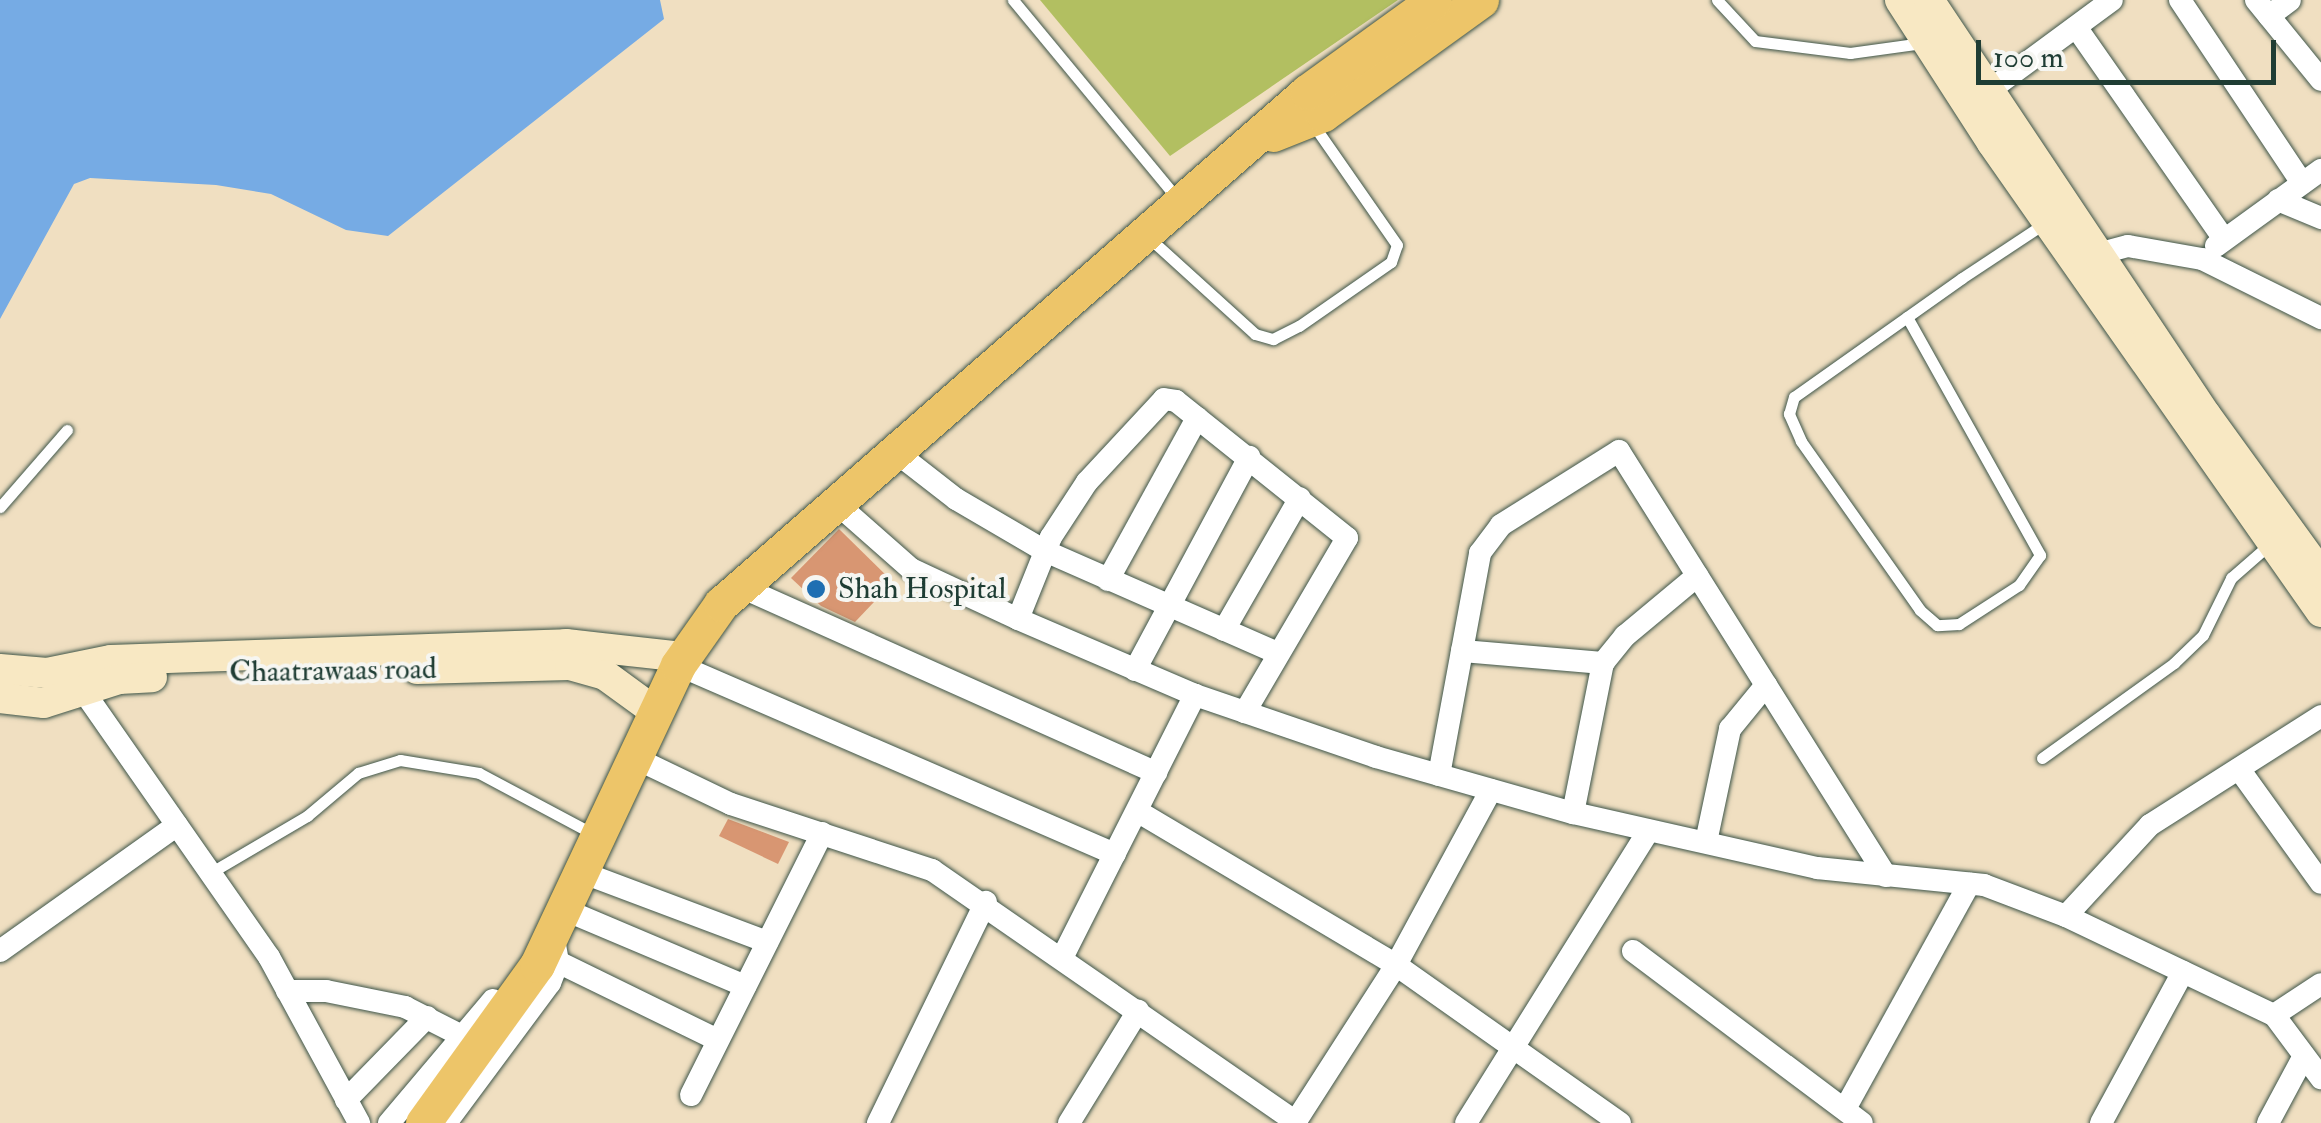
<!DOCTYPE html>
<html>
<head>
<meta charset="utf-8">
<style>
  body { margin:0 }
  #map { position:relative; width:2321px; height:1123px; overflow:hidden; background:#f0dfc1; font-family:"IM FELL Double Pica",serif }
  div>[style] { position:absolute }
  .green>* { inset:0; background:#b2bf61 }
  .water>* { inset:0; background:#76abe4 }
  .building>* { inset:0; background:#d89672 }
  .roads { filter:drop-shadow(0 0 2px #3e5549) drop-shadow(0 0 2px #3e5549) }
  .lane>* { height:11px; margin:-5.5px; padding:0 5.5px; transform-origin:5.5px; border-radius:5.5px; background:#fff }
  .street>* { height:22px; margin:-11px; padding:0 11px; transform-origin:11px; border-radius:11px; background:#fff }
  .secondary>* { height:30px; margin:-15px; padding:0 15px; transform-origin:15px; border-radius:15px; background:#f8e8c3 }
  .primary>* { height:35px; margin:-17.5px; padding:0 17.5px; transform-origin:17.5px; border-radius:17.5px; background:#edc569 }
  .dots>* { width:28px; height:28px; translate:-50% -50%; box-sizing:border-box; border:5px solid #f6f6f2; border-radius:50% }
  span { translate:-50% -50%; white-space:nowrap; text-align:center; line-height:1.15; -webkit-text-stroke:8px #f6f6f2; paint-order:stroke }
  .poi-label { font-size:30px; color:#1f3d34 }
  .left { translate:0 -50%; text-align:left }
  .street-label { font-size:30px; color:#1f3d34 }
  .scale { position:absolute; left:1976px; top:40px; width:300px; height:45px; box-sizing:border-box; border:5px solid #1f3d34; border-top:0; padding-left:12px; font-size:30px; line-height:35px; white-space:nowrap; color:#1f3d34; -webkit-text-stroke:8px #f6f6f2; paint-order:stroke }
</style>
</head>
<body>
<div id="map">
  <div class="green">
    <div style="clip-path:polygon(1040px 0,1398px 0,1170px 156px)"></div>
  </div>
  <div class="water">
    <div style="clip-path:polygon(0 0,660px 0,664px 19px,388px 236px,346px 230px,271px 194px,216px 185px,90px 178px,74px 184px,0 319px)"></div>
  </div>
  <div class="building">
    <div style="clip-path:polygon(839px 529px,893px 582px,855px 622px,821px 606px,791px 578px)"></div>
    <div style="clip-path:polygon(728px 819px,789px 842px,778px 864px,719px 836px)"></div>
  </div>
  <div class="roads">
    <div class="lane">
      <div style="left:1013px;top:0;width:261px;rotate:50.4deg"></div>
      <div style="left:1717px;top:0;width:56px;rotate:47.2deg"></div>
      <div style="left:1755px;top:41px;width:96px;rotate:7.2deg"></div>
      <div style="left:1850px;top:53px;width:73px;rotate:-7.9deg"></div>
      <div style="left:1147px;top:236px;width:146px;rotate:42.2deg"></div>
      <div style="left:1255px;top:334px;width:19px;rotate:16deg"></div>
      <div style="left:1273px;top:339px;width:29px;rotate:-27deg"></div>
      <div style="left:1299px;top:326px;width:112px;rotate:-34.8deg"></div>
      <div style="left:1391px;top:262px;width:18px;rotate:-71deg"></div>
      <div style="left:1397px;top:245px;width:147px;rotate:-124.8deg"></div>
      <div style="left:1907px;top:317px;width:273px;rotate:60.8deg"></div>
      <div style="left:2040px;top:555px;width:37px;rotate:125deg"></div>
      <div style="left:2019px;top:585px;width:72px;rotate:147deg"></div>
      <div style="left:1959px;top:624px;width:22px;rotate:177deg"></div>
      <div style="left:1937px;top:625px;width:23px;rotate:-139deg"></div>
      <div style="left:1920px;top:610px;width:207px;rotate:-125.2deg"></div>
      <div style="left:1801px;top:441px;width:30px;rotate:-114deg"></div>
      <div style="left:1789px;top:414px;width:18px;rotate:-74deg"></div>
      <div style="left:1794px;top:397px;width:138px;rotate:-35.3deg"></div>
      <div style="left:1907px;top:317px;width:67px;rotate:-35.3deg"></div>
      <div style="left:1962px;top:278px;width:100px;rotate:-33.5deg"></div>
      <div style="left:0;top:507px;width:102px;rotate:-49deg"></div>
      <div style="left:2042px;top:758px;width:163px;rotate:-35.7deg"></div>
      <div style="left:2174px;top:663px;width:40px;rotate:-44deg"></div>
      <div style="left:2203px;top:635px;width:64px;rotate:-63.8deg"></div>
      <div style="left:2231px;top:578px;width:53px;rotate:-41.2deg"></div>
      <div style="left:210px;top:873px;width:113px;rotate:-30.4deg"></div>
      <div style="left:307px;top:816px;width:67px;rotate:-40.1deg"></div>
      <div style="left:358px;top:773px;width:44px;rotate:-17.2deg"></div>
      <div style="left:400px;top:760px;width:80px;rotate:9.3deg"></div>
      <div style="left:479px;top:773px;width:132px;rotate:28.1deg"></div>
    </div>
    <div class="street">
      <div style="left:2180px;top:0;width:220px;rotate:56.3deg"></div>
      <div style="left:2256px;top:0;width:103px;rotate:50.9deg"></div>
      <div style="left:2269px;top:16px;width:26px;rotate:-37deg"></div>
      <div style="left:2076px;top:27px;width:259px;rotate:55.1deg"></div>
      <div style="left:1979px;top:98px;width:165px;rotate:-36.4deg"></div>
      <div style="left:2278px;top:200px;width:47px;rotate:22.7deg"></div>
      <div style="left:2216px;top:246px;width:130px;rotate:-35.9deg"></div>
      <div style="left:2098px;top:254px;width:31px;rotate:-15deg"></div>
      <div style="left:2128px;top:246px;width:75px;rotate:10deg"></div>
      <div style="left:2202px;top:259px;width:133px;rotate:26.4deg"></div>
      <div style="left:893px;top:450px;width:80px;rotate:37.9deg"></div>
      <div style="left:956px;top:499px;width:103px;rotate:30.3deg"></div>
      <div style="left:1045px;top:551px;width:251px;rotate:23.7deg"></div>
      <div style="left:835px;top:502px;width:101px;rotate:41.4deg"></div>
      <div style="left:911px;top:569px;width:118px;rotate:25deg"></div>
      <div style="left:1018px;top:619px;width:193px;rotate:23.2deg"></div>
      <div style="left:1195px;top:695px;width:191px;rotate:18.9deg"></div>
      <div style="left:1376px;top:757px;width:205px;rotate:15.9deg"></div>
      <div style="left:1573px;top:813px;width:250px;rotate:12.7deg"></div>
      <div style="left:1817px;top:868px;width:168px;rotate:5.8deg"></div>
      <div style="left:1984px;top:885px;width:88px;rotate:20.7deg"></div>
      <div style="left:2066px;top:916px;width:230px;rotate:25.5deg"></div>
      <div style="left:2274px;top:1015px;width:79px;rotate:53.3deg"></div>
      <div style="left:1108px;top:580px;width:185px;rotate:-61.2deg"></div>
      <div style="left:741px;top:587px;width:455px;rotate:24.1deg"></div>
      <div style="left:1018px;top:619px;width:88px;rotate:-68.1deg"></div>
      <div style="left:1051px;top:537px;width:66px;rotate:-56.8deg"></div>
      <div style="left:1087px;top:482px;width:113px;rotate:-47.1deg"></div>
      <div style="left:1164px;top:399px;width:12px;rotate:9deg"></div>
      <div style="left:1176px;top:401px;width:219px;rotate:38.7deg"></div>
      <div style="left:1347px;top:538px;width:202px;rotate:120.4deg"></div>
      <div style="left:1224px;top:630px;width:152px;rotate:-60.1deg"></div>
      <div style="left:1462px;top:651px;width:142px;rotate:4.9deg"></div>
      <div style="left:678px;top:665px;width:476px;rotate:23.4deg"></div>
      <div style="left:1135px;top:670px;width:242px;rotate:-61.8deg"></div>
      <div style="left:75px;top:679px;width:339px;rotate:55.1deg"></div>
      <div style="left:269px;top:957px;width:189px;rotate:61.5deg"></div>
      <div style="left:635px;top:758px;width:106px;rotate:25.6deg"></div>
      <div style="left:731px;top:804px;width:212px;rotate:18.2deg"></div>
      <div style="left:932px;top:870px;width:444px;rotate:34.7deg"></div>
      <div style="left:2239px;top:769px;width:140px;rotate:54.3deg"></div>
      <div style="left:1439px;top:775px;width:226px;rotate:-79.5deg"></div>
      <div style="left:1480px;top:553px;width:35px;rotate:-53deg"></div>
      <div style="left:1501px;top:525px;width:139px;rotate:-32.1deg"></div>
      <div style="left:1619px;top:451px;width:502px;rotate:57.86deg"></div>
      <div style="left:1137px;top:811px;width:301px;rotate:30.7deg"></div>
      <div style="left:1396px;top:965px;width:274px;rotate:35.2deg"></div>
      <div style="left:1573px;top:813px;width:153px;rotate:-78.7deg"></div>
      <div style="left:1603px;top:663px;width:35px;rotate:-51deg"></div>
      <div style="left:1625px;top:636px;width:94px;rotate:-39.8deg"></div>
      <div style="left:1706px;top:842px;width:116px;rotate:-78deg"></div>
      <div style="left:1730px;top:729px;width:57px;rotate:-50.7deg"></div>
      <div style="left:581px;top:872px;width:199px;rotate:20.6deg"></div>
      <div style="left:563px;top:909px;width:198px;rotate:22.9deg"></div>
      <div style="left:2066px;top:916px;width:124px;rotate:-47.3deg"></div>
      <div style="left:2150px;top:825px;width:203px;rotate:-32.5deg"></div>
      <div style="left:0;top:951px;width:217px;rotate:-35.4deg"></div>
      <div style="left:1633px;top:951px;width:286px;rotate:36.9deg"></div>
      <div style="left:1062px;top:958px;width:295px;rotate:-63.2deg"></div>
      <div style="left:558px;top:962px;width:178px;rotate:26deg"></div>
      <div style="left:287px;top:991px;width:39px"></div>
      <div style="left:326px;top:991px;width:81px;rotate:11.4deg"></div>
      <div style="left:405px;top:1007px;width:64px;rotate:27deg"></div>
      <div style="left:2274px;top:1015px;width:56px;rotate:-33.4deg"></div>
      <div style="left:691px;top:1095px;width:293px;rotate:-63.4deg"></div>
      <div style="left:346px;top:1100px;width:116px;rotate:-45.7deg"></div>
      <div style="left:1846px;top:1107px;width:255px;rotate:-61.1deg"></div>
      <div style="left:1296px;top:1121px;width:185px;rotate:-57.3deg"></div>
      <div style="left:1396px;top:965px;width:199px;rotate:-61.5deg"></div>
      <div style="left:389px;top:1123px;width:161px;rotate:-49.8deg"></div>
      <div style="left:446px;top:1123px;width:174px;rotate:-53.4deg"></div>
      <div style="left:550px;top:983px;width:22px;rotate:-69deg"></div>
      <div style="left:558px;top:962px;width:27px;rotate:-100deg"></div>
      <div style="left:878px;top:1123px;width:246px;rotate:-64deg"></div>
      <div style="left:1069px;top:1123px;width:132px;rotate:-58.4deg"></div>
      <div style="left:1466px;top:1123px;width:345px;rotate:-58deg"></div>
      <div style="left:2101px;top:1123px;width:172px;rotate:-61.5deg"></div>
      <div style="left:2268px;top:1123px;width:76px;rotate:-61.8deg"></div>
    </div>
    <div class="secondary">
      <div style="left:1900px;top:0;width:170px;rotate:57.2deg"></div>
      <div style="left:1992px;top:143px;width:573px;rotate:54.95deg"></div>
      <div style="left:1929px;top:0;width:499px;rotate:56.3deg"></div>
      <div style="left:2206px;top:415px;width:196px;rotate:54.1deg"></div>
      <div style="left:0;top:669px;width:47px;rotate:4.9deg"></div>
      <div style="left:47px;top:673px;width:65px;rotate:-11.5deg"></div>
      <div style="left:111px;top:660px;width:455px;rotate:-2deg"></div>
      <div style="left:566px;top:644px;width:119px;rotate:6.3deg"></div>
      <div style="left:417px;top:669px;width:153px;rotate:-1.5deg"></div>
      <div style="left:570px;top:665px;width:36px;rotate:16deg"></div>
      <div style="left:605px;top:675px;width:63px;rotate:36deg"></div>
      <div style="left:0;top:698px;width:44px;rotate:6.5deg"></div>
      <div style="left:44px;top:703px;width:79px;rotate:-17.7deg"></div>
      <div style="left:119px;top:679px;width:33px;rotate:-3deg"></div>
    </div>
    <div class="primary">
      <div style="left:1273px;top:134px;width:54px;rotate:-21.8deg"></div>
      <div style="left:1323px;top:114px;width:195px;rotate:-35.8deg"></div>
      <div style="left:423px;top:1123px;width:195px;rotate:-54.2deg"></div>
      <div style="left:537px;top:965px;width:331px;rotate:-64.8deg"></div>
      <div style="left:678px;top:665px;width:75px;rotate:-54.8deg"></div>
      <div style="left:721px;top:604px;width:778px;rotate:-41.14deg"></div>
      <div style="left:1307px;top:92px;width:157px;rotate:-35.9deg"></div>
    </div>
  </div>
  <div class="dots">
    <div style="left:816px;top:589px;background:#1f6fb2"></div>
  </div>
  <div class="poi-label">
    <span class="left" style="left:838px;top:589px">Shah Hospital</span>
  </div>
  <div class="street-label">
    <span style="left:333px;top:671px;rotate:-1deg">Chaatrawaas road</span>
  </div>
  <div class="scale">100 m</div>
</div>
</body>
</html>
